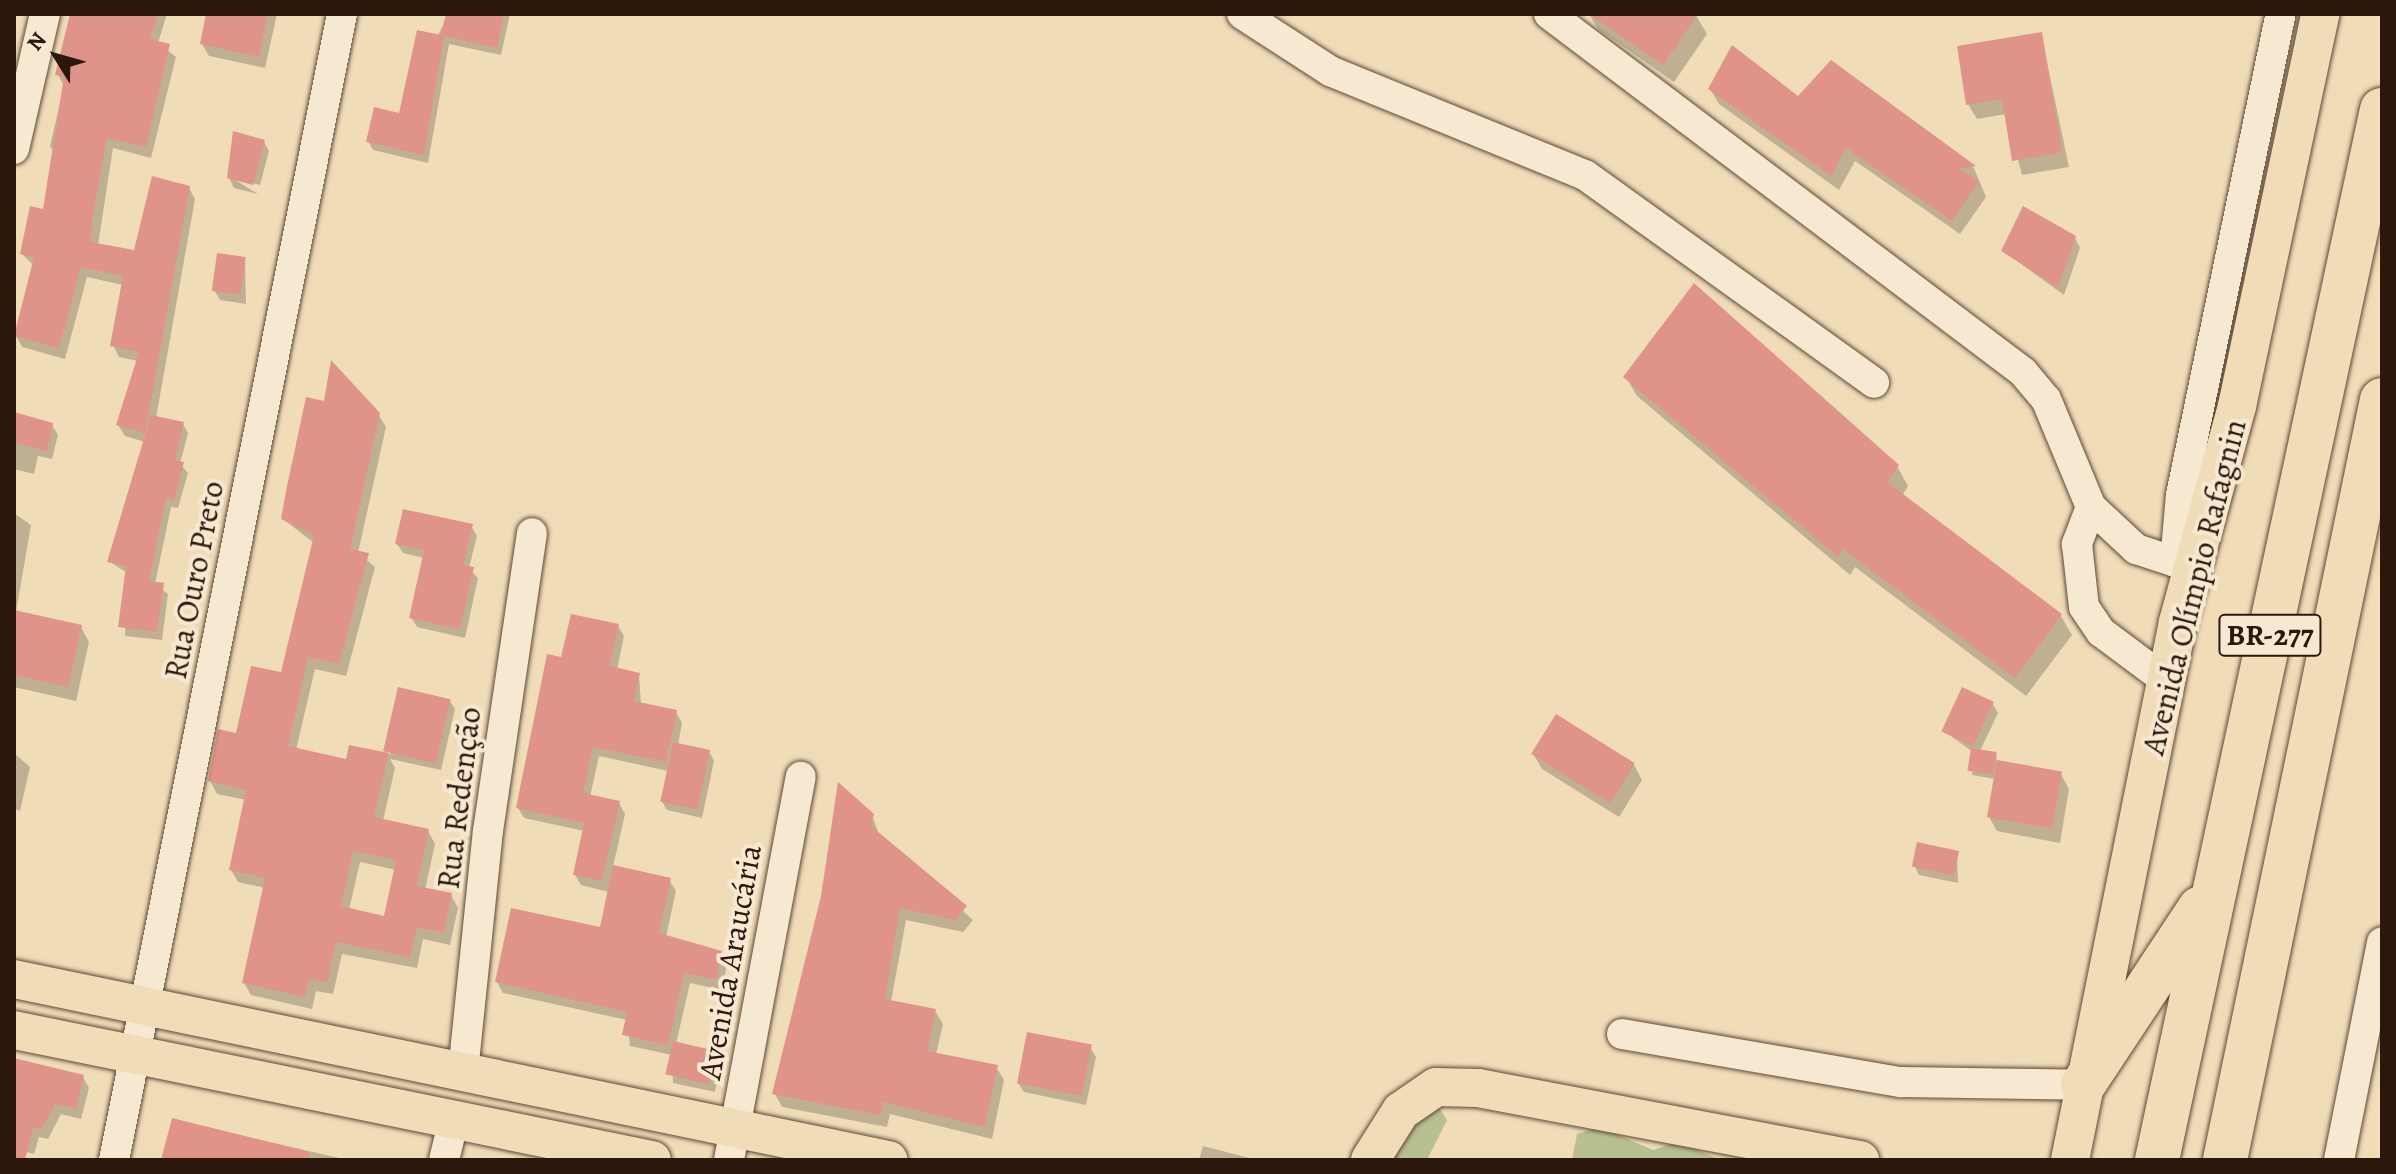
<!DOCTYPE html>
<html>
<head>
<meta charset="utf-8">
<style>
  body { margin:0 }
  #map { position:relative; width:2396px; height:1174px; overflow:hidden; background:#f1dcb8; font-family:Alegreya,serif }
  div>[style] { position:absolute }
  .green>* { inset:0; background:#b9c08f }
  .shadow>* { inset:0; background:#0003 }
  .building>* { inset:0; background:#e09389; transform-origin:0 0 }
  .roads { filter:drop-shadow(0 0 2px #5d4838) drop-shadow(0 0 2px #5d4838) }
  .minor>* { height:30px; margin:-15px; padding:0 15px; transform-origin:15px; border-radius:15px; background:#f6e8d1 }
  .major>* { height:38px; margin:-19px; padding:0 19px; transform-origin:19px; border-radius:19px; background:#f1dcb8 }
  .highway>* { height:44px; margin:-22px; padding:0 22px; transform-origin:22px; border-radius:22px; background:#f1dcb8 }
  span { translate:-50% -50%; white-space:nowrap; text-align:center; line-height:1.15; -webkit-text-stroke:8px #f6e8d1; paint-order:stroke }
  .shield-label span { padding:2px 6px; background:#f6e8d1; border:2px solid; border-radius:6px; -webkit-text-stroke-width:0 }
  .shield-label { font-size:30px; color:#2c170d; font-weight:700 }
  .street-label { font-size:32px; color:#2c170d }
  .frame { position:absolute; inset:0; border:16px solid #2c170d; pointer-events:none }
  .north { position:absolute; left:16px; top:16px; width:80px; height:80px; -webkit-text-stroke:6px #f6e8d1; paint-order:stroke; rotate:307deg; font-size:22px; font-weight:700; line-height:32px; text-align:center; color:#2c170d }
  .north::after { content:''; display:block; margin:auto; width:28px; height:36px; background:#2c170d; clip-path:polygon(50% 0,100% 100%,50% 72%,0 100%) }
</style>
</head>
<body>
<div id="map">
  <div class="green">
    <div style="clip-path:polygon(1438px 1106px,1447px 1120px,1427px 1160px,1383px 1160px,1422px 1108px)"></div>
    <div style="clip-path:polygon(1600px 1127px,1653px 1150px,1676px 1142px,1721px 1160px,1572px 1160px,1577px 1134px)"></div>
  </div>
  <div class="shadow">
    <div style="clip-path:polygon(92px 14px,167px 14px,158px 43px,176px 57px,151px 158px,113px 148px,98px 245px,136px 253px,189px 188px,195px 199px,156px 418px,183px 424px,188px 433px,180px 464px,188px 473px,178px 508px,171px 507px,155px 584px,168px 594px,162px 640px,125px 636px,127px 573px,109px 561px,145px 442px,125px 436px,118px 425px,138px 361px,119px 357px,113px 345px,123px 285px,87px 277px,65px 359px,22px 347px,16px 336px,34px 266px,22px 254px,45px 212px,55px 154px,50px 146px,64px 86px,58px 75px)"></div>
    <div style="clip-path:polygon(208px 14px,277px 14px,265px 68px,209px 56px,202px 44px)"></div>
    <div style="clip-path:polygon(448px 14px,510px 14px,501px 55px,449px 44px,428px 163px,373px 150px,368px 141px,401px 115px)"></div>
    <div style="clip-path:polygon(1589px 14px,1695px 14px,1707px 34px,1674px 82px,1598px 29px)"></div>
    <div style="clip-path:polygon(2041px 34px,2069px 167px,2022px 175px,2006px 114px,1977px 119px,1968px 104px)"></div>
    <div style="clip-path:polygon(1831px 63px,1974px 168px,1986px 197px,1960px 234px,1855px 161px,1839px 190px,1719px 104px,1710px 89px,1798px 99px)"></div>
    <div style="clip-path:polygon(264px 142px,269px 151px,260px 185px,232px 178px,258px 194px,234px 188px,229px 178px)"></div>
    <div style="clip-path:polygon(2075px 238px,2080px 248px,2064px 295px,2003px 251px)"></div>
    <div style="clip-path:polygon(245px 259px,246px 304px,220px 300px,214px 290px)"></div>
    <div style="clip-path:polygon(1626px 377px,1897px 466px,1908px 486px,1902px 496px,2061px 616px,2072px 635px,2026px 696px,1855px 567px,1850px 575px,1637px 396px)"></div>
    <div style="clip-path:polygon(14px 414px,52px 425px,58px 435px,52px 459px,38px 456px,34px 474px,14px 469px)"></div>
    <div style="clip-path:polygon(evenodd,378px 414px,386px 427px,358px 553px,375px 567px,346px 676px,315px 669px,296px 750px,348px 761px,351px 747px,389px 755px,450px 701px,455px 709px,441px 770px,390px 759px,395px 768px,383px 821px,428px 831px,435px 844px,425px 890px,451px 895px,458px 908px,450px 945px,423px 939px,417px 968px,342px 954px,333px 994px,316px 991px,312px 1009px,251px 995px,244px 983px,265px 888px,238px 882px,231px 870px,246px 800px,217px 794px,210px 781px,283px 675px,314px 543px,283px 519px,378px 414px,360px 862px,396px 870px,386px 918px,349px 910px,360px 862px)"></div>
    <div style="clip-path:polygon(14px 513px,31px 525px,16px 612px,81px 627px,89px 642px,76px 701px,14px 687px)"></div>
    <div style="clip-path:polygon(471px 526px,477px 536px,469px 568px,478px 578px,465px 638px,417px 627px,411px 617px,424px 558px,403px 553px,397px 544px)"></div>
    <div style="clip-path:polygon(618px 626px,624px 636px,617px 670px,639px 674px,641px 704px,676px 712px,682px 723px,678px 745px,709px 751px,714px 761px,702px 818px,667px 810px,661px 800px,668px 771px,599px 756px,590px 797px,619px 803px,625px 814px,613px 867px,669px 880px,676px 891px,666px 937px,721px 952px,727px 964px,722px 990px,690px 983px,676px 1044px,716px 1053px,721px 1062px,715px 1092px,673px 1083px,672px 1055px,630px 1046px,627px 1020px,503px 993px,497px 982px,601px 929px,609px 892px,581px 885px,575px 875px,584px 831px,524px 818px,518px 808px,563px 659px)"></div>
    <div style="clip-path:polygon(1992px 703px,1998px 713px,1980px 751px,1996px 754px,1997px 762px,2061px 774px,2069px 789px,2060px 843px,1997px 831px,1989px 817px,1995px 779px,1972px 775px,1973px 752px,1944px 731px)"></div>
    <div style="clip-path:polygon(14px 753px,30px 767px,20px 811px,14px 809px)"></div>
    <div style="clip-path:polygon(1533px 754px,1634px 765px,1642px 780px,1619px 817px,1542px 769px)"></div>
    <div style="clip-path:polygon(872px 815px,879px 835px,973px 920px,963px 932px,906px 920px,891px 1002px,935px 1011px,943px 1024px,936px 1054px,996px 1067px,1004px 1080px,992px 1139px,890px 1114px,887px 1127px,782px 1107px,775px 1094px)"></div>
    <div style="clip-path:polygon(1957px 853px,1958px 883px,1919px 875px,1914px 865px)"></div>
    <div style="clip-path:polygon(1090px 1047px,1096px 1057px,1086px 1105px,1024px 1092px,1018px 1083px)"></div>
    <div style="clip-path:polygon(14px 1060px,83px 1077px,89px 1088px,81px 1119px,61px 1114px,48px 1139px,39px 1137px,34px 1154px,14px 1149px)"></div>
    <div style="clip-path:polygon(173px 1120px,348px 1160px,163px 1160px)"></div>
    <div style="clip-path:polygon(1203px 1146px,1257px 1160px,1199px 1160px)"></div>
  </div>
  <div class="building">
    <div style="clip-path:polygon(70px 14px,158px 14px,150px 39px,170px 44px,146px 147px,107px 138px,92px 220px,91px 242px,134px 250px,152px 176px,190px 186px,145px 433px,116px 425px,139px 352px,110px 346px,123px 276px,81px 267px,59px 348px,14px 336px,34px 257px,20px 254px,30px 206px,43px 209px,64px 77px,55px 75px)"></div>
    <div style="clip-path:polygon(206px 14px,268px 14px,259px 57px,200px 44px)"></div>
    <div style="clip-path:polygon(446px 14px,504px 14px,497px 48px,444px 36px,424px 155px,366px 142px,374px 107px,399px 113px,417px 30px,441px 35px)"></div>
    <div style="clip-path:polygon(1589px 14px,1698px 14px,1663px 65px)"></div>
    <div style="clip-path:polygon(2042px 32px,2062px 152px,2012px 161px,2002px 99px,1966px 105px,1957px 46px)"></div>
    <div style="clip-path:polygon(1732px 45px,1798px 96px,1831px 60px,1976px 166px,1959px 169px,1979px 181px,1952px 221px,1846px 148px,1831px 176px,1708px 89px)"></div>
    <div style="clip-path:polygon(233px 131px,265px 140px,253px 185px,227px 178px)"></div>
    <div style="clip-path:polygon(2023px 206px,2076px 236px,2058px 287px,2001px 251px)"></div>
    <div style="left:217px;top:253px;width:29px;height:38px;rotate:8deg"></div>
    <div style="clip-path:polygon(1694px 283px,1899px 465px,1887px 482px,2062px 614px,2015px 678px,1843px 549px,1838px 557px,1623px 377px)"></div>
    <div style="clip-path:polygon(evenodd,331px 360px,380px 413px,350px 549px,369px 553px,339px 664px,308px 657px,288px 746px,346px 759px,349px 745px,389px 753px,374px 817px,429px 829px,417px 886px,452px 893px,444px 933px,417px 927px,410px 957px,336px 942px,327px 983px,309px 979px,305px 997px,242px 983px,265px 878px,229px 870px,246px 790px,208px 781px,218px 729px,236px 733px,251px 666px,281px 672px,314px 535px,281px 519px,286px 491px,306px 397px,324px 401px,331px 360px,353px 851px,396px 860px,384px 916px,341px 906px,353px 851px)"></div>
    <div style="clip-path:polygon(14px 412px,53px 423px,47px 451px,14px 443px)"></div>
    <div style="clip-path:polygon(151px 415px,184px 422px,175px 460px,184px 462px,174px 500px,166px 498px,149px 581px,164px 583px,157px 632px,118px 627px,126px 566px,107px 562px)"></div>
    <div style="clip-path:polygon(403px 509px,473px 524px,463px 565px,474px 567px,460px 629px,409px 618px,424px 550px,395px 544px)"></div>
    <div style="clip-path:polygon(14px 610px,82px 625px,68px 687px,14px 675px)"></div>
    <div style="clip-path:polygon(571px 614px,619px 624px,610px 666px,640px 673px,634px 701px,677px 710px,666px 762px,593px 747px,583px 793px,620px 801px,602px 881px,573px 875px,584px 823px,516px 808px,547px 654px,561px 657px)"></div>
    <div style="left:398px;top:687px;width:54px;height:66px;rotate:13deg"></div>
    <div style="left:1962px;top:687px;width:35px;height:49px;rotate:25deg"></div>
    <div style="left:1556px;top:714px;width:93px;height:47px;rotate:32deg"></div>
    <div style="left:673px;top:742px;width:38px;height:61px;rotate:12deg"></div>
    <div style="left:1971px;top:748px;width:26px;height:23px;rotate:9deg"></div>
    <div style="left:1997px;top:760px;width:66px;height:58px;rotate:10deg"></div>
    <div style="clip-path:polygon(838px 782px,874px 814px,871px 826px,967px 906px,955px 920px,900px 908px,885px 999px,936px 1009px,927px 1051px,998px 1065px,985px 1127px,883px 1102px,880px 1115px,772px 1094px,821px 896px)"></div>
    <div style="left:1917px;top:842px;width:43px;height:25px;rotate:12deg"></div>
    <div style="clip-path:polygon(613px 865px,671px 878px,659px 933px,722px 951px,716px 980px,684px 973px,668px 1045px,622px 1035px,627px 1012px,495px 982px,511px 908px,600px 927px)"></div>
    <div style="left:1027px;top:1032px;width:66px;height:52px;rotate:11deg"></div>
    <div style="left:673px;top:1041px;width:45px;height:34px;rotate:13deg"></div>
    <div style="clip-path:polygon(14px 1058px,84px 1075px,76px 1109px,55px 1104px,42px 1129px,33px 1127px,25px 1160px,14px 1160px)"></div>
    <div style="clip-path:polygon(172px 1118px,310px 1152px,309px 1160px,161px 1160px)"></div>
  </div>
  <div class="roads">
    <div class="minor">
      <div style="left:1242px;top:14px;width:105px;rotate:32.9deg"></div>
      <div style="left:1330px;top:71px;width:275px;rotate:22.2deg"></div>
      <div style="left:1585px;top:175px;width:356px;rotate:35.7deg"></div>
      <div style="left:1549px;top:14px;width:594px;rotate:37.06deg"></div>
      <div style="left:2023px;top:372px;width:35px;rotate:50deg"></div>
      <div style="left:2046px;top:399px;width:117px;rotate:67.4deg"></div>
      <div style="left:2091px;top:507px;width:62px;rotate:43deg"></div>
      <div style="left:2136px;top:549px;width:61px;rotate:18.1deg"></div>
      <div style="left:14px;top:149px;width:139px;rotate:-77.1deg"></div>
      <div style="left:2091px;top:507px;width:40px;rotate:111deg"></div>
      <div style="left:2077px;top:544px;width:63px;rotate:83.7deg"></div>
      <div style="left:2084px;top:607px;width:30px;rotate:56deg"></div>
      <div style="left:2101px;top:632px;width:84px;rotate:36.7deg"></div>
      <div style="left:2175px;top:562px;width:67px;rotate:-84.9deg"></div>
      <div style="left:2181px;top:495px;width:491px;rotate:-78.3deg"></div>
      <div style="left:1622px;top:1034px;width:283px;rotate:9.8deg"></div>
      <div style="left:1901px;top:1082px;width:182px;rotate:0.9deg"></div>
      <div style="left:463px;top:1072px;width:242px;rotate:-84.1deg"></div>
      <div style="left:488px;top:831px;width:301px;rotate:-81.6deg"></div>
      <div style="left:114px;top:1160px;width:1168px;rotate:-78.75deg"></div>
      <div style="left:444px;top:1160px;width:42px;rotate:-76.3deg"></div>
      <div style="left:729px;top:1160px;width:390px;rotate:-79.4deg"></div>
      <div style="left:2339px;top:1160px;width:222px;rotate:-78.8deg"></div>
    </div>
    <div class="major">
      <div style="left:14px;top:979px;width:893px;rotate:11.7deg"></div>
      <div style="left:14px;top:1030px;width:651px;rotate:11.52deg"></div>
      <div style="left:1370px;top:1160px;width:58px;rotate:-57.7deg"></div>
      <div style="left:1401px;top:1111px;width:42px;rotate:-34.4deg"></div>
      <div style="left:1436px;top:1087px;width:42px;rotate:1.4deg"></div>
      <div style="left:1478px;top:1088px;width:389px;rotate:10.7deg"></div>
      <div style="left:2070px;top:1160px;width:549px;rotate:-78.65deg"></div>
      <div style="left:2178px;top:622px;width:224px;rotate:-74.7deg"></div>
      <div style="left:2237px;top:406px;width:401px;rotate:-78deg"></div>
    </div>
    <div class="highway">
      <div style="left:2083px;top:1085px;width:212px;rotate:-56.5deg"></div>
      <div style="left:2157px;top:1160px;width:1074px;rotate:-77.91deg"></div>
      <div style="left:2225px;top:1160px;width:776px;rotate:-78.33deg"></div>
    </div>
  </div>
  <div class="shield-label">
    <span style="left:2270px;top:635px">BR-277</span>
  </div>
  <div class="street-label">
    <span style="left:194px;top:580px;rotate:-79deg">Rua Ouro Preto</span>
    <span style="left:2194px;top:587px;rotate:-76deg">Avenida Olímpio Rafagnin</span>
    <span style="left:459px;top:798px;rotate:-83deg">Rua Redenção</span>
    <span style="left:730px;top:962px;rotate:-80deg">Avenida Araucária</span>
  </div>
  <div class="frame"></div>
  <div class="north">N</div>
</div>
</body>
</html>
